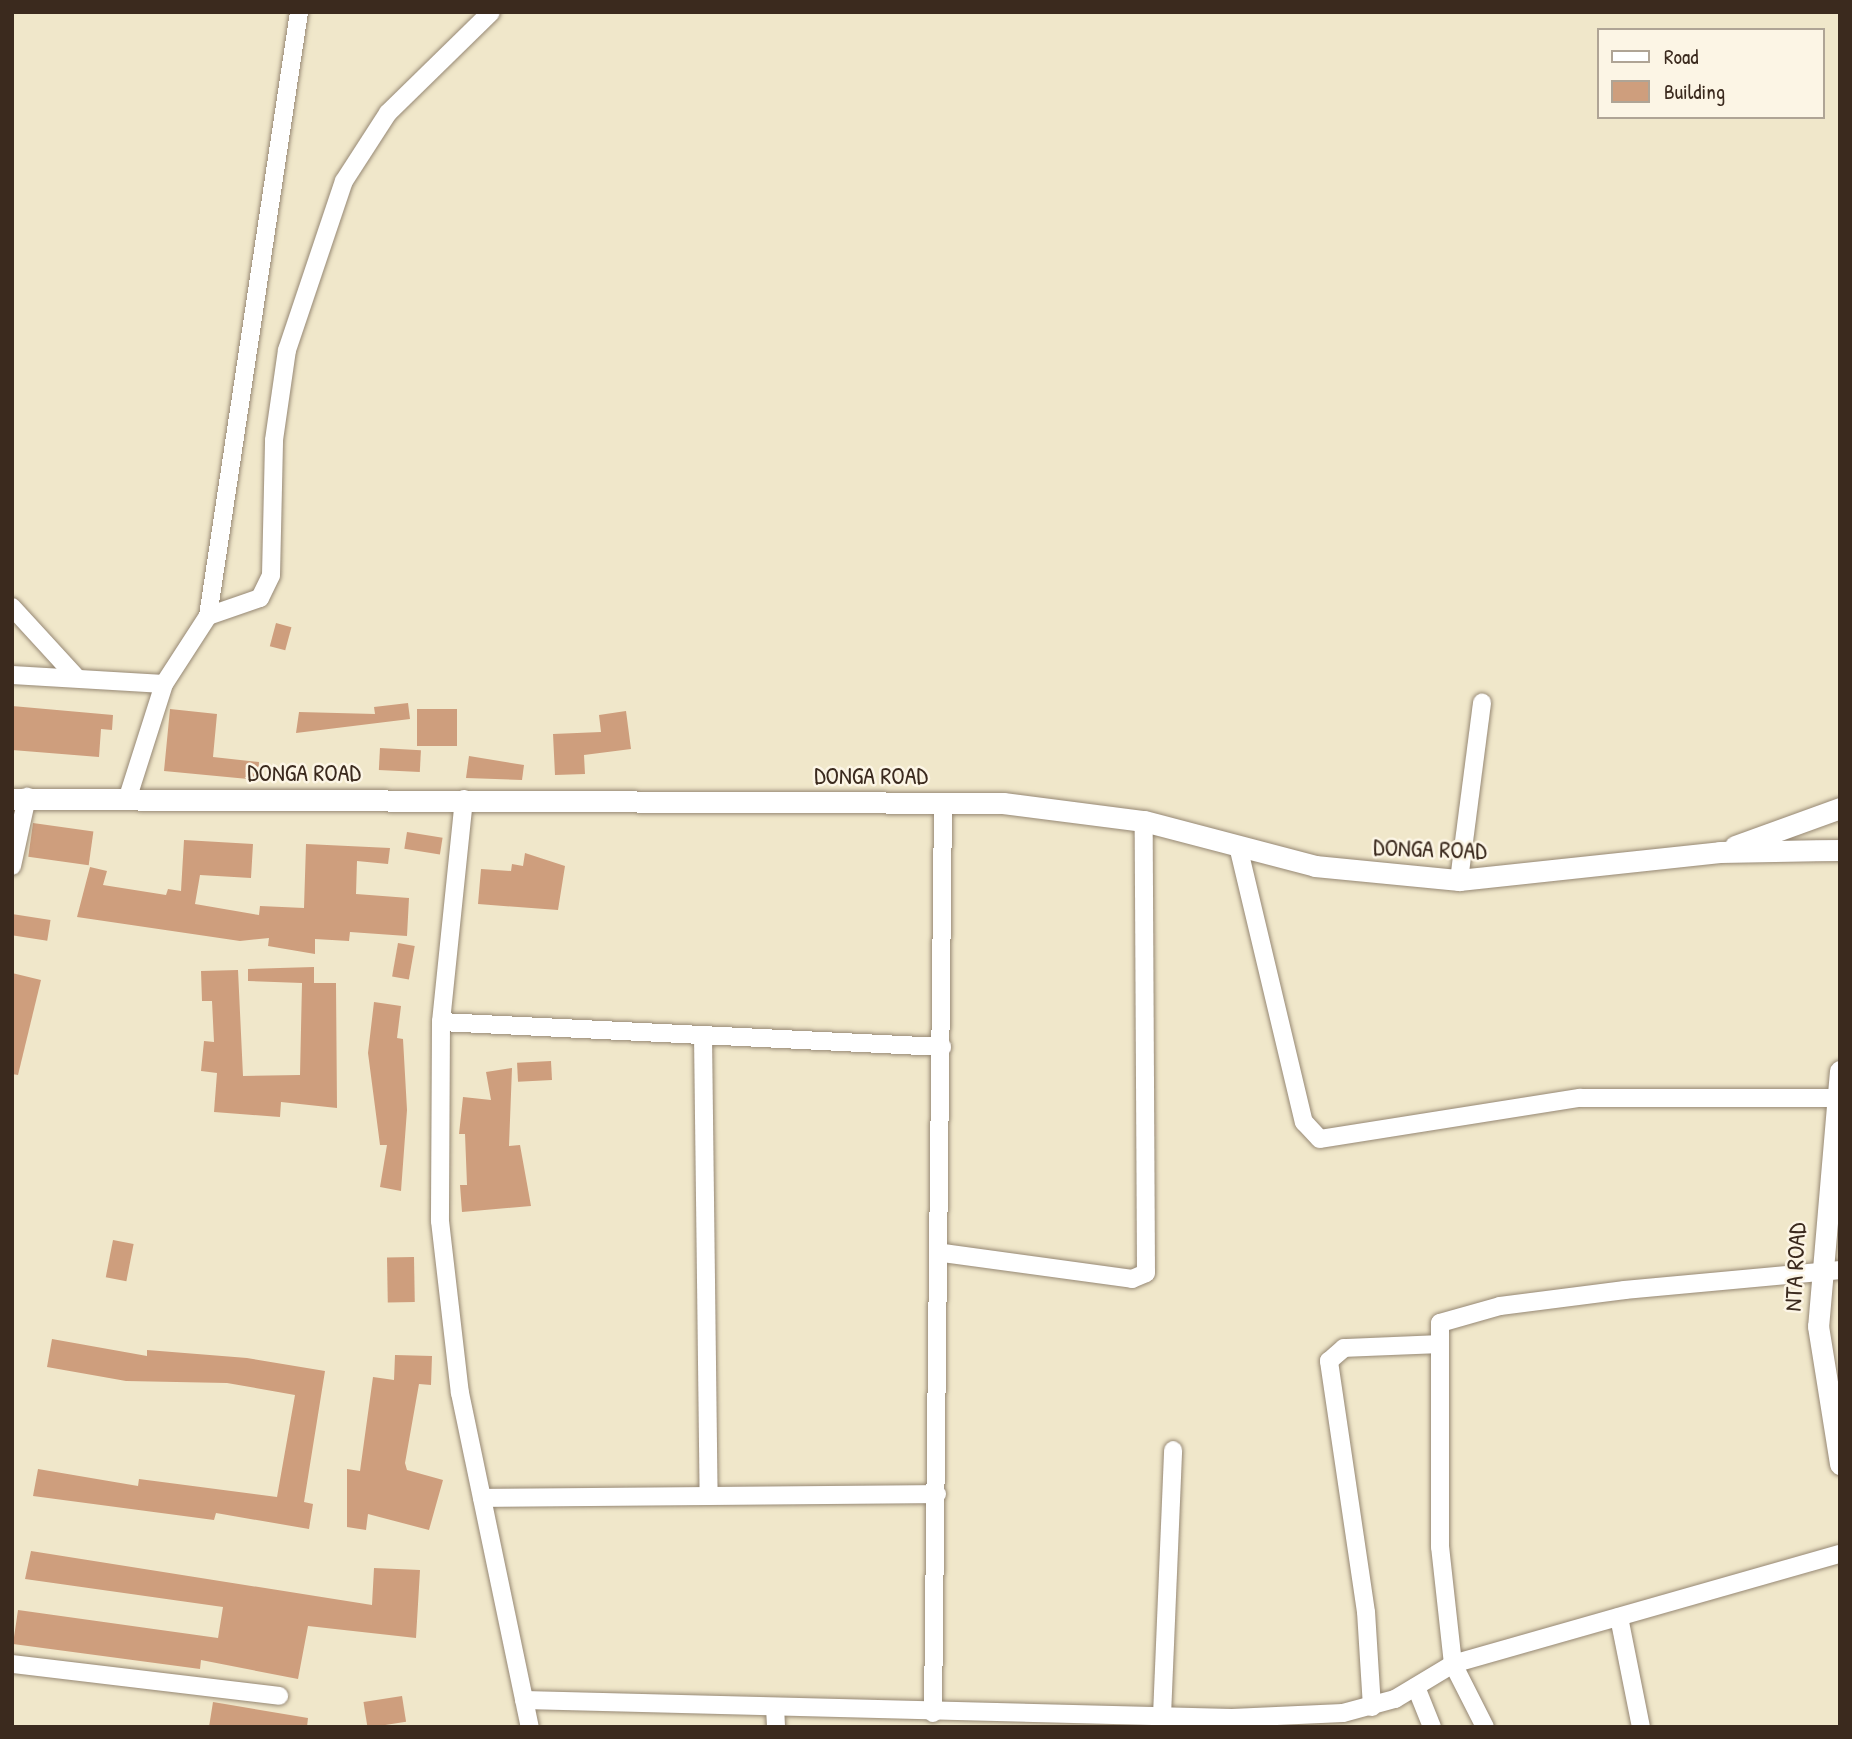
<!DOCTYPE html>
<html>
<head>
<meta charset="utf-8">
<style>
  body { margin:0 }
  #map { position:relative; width:1852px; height:1739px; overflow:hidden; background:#f0e7ca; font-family:"Patrick Hand",sans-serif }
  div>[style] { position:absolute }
  .building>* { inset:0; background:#ce9e7d; transform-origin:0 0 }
  .roads { filter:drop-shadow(0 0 2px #968874) drop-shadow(0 0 2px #968874) }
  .minor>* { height:18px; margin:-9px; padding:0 9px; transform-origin:9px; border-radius:9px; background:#fff }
  .tertiary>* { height:21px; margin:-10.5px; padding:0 10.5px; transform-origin:10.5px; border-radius:10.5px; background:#fff }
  span { translate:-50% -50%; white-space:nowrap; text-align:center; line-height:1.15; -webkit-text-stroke:5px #fcf5e5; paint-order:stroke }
  .street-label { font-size:24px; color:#3b2a1e }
  .frame { position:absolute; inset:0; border:14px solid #3b2a1e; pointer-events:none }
  .legend { position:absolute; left:1597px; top:28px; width:228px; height:91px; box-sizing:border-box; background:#fcf5e5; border:2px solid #afa495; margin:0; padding:9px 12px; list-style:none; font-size:21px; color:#3b2a1e }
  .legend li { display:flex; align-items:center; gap:14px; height:35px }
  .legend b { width:35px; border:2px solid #afa495 }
</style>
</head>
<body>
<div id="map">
  <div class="building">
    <div style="left:276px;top:623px;width:16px;height:24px;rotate:15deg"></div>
    <div style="clip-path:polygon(408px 703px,410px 719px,296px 733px,299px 712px,375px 714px,374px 707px)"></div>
    <div style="clip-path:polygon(12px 706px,113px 715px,112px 730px,101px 729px,99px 757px,12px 750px)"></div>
    <div style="clip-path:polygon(170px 709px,217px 714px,213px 757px,259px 762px,258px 780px,164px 771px)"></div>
    <div style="left:417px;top:709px;width:40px;height:37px"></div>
    <div style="clip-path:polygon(626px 711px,631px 749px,584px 755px,585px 774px,555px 775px,553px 734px,601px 732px,599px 715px)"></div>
    <div style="left:380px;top:748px;width:41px;height:22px;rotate:3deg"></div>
    <div style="clip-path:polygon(469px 756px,524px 765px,522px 780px,466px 778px)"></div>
    <div style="left:33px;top:823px;width:61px;height:34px;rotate:8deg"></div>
    <div style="left:407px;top:832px;width:36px;height:17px;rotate:9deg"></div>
    <div style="clip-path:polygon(184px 840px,253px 844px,251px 878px,200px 875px,195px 904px,259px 915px,260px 906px,304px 908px,306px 844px,390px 848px,388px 864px,357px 861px,356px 894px,409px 898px,407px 936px,350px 932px,349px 941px,315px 939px,315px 954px,268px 946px,269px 938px,240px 941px,77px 917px,90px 867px,107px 871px,103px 885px,166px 895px,168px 889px,181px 891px)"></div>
    <div style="clip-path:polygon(525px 853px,565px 866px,558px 910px,478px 904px,481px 869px,511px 871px,512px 864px,523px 866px)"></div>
    <div style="left:12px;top:914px;width:39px;height:21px;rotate:9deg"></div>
    <div style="left:398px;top:943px;width:17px;height:34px;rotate:10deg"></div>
    <div style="clip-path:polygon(314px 967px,314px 983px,336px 983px,337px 1108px,281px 1102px,280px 1117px,214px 1112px,217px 1073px,201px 1071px,204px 1041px,214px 1042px,212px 1001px,202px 1001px,201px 971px,238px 970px,243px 1076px,300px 1075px,302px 983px,248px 981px,248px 969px)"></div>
    <div style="clip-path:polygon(12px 973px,41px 980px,18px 1075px,12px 1074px)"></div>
    <div style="clip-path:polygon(374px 1002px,401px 1006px,397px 1038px,403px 1039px,407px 1110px,401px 1191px,380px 1187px,387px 1145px,380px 1145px,368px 1053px)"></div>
    <div style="left:551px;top:1061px;width:19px;height:34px;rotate:87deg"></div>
    <div style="clip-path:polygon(512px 1068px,509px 1146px,520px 1145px,531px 1206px,462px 1212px,460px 1185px,467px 1185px,465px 1134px,459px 1134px,463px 1097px,491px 1100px,486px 1072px)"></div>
    <div style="left:113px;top:1240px;width:21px;height:38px;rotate:11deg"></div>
    <div style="left:414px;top:1257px;width:45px;height:27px;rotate:89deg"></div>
    <div style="clip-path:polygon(52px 1339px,147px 1356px,147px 1350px,247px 1358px,325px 1371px,304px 1502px,313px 1504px,309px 1529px,216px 1513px,214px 1520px,33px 1496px,38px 1469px,138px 1486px,139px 1479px,277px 1497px,295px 1395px,227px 1383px,126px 1381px,47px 1367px)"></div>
    <div style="clip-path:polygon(395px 1355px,432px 1356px,431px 1385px,419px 1384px,405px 1463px,407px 1470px,443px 1480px,429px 1530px,368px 1514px,366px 1530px,347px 1527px,347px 1469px,360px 1471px,373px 1377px,394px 1380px)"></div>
    <div style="clip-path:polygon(31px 1551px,372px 1605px,374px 1568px,420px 1570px,416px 1638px,308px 1626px,298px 1679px,201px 1660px,200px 1669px,13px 1644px,18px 1610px,218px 1638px,223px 1607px,25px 1579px)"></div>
    <div style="left:402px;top:1696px;width:26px;height:39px;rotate:81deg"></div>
    <div style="clip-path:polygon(213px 1702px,308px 1718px,307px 1727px,209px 1727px)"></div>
  </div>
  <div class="roads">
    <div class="minor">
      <div style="left:12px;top:607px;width:96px;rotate:47.5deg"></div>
      <div style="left:208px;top:616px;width:55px;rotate:-19.1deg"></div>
      <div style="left:260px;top:598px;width:25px;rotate:-64deg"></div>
      <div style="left:271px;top:575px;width:135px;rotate:-88.7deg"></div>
      <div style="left:274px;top:440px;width:91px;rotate:-81.8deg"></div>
      <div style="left:287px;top:350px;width:178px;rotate:-71.4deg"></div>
      <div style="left:344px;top:181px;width:81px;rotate:-57.1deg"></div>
      <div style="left:388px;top:113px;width:144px;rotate:-44.4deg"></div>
      <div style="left:12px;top:675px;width:152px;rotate:3.4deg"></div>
      <div style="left:464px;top:799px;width:224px;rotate:95.9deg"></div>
      <div style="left:441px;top:1022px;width:199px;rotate:90.3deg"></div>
      <div style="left:440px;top:1221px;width:173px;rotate:83.4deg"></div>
      <div style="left:460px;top:1393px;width:341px;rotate:78.2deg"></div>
      <div style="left:127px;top:800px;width:122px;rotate:-72.3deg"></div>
      <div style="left:164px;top:684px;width:81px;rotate:-57.1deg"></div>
      <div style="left:208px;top:616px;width:611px;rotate:-81.43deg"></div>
      <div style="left:1238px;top:846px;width:284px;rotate:76.6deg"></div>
      <div style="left:1304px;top:1122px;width:23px;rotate:47deg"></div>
      <div style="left:1320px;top:1139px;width:263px;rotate:-9deg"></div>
      <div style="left:1580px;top:1098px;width:256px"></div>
      <div style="left:12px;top:866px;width:71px;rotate:-77.7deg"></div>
      <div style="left:1459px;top:880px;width:179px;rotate:-82.6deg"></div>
      <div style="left:441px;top:1022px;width:502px;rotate:2.86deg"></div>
      <div style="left:703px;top:1035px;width:461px;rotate:89.3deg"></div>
      <div style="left:943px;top:1253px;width:191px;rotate:7.8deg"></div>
      <div style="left:1132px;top:1279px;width:15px;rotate:-23deg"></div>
      <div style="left:1146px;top:1273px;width:452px;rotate:-90.3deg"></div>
      <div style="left:482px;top:1498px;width:455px;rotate:-0.5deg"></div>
      <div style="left:1619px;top:1617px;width:112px;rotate:78.7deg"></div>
      <div style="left:12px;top:1664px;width:269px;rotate:6.8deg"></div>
      <div style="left:1416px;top:1687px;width:43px;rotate:68.2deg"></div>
      <div style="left:524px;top:1700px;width:708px;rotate:1.46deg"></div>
      <div style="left:1232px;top:1718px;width:111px;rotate:-2.6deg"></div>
      <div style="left:1343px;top:1713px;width:54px;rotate:-15.1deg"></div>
      <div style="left:1395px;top:1699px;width:68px;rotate:-31.1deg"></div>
      <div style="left:1453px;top:1664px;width:402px;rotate:-15.9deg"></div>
      <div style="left:775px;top:1707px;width:20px;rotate:87deg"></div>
      <div style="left:1372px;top:1707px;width:95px;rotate:-93.6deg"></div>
      <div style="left:1366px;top:1612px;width:254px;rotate:-98.4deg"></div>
      <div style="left:1329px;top:1361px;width:20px;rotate:-41deg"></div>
      <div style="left:1344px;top:1348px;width:94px;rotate:-2.4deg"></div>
      <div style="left:933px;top:1713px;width:911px;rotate:-89.37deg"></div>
      <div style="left:1162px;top:1716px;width:266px;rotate:-87.6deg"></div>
      <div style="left:1485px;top:1727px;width:71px;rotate:-116.9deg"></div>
      <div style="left:1453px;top:1664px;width:118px;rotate:-96.3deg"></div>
      <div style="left:1440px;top:1547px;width:224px;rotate:-90deg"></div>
      <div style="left:1440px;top:1323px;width:62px;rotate:-15.8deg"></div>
      <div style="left:1500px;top:1306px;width:126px;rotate:-7.3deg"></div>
      <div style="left:1625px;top:1290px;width:216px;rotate:-5.3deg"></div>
    </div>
    <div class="tertiary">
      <div style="left:12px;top:799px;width:991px;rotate:0.23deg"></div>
      <div style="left:1003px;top:803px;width:142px;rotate:7.3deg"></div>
      <div style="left:1144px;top:821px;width:177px;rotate:14.7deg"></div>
      <div style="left:1315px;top:866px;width:145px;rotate:5.6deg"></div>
      <div style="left:1459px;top:880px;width:262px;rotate:-6.1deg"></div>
      <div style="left:1720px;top:852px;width:120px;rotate:-1deg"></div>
      <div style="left:1735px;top:846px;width:112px;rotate:-19.9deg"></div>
      <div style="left:1840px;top:1071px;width:256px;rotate:94.9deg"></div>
      <div style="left:1818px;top:1326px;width:140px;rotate:80.9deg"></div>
    </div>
  </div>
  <div class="street-label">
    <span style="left:304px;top:773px">DONGA ROAD</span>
    <span style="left:871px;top:776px">DONGA ROAD</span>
    <span style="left:1430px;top:849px;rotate:2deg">DONGA ROAD</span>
    <span style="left:1795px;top:1267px;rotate:-87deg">NTA ROAD</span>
  </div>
  <div class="frame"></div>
  <ul class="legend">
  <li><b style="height:9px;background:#fff"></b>Road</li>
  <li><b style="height:19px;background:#ce9e7d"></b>Building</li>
  </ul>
</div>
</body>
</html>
